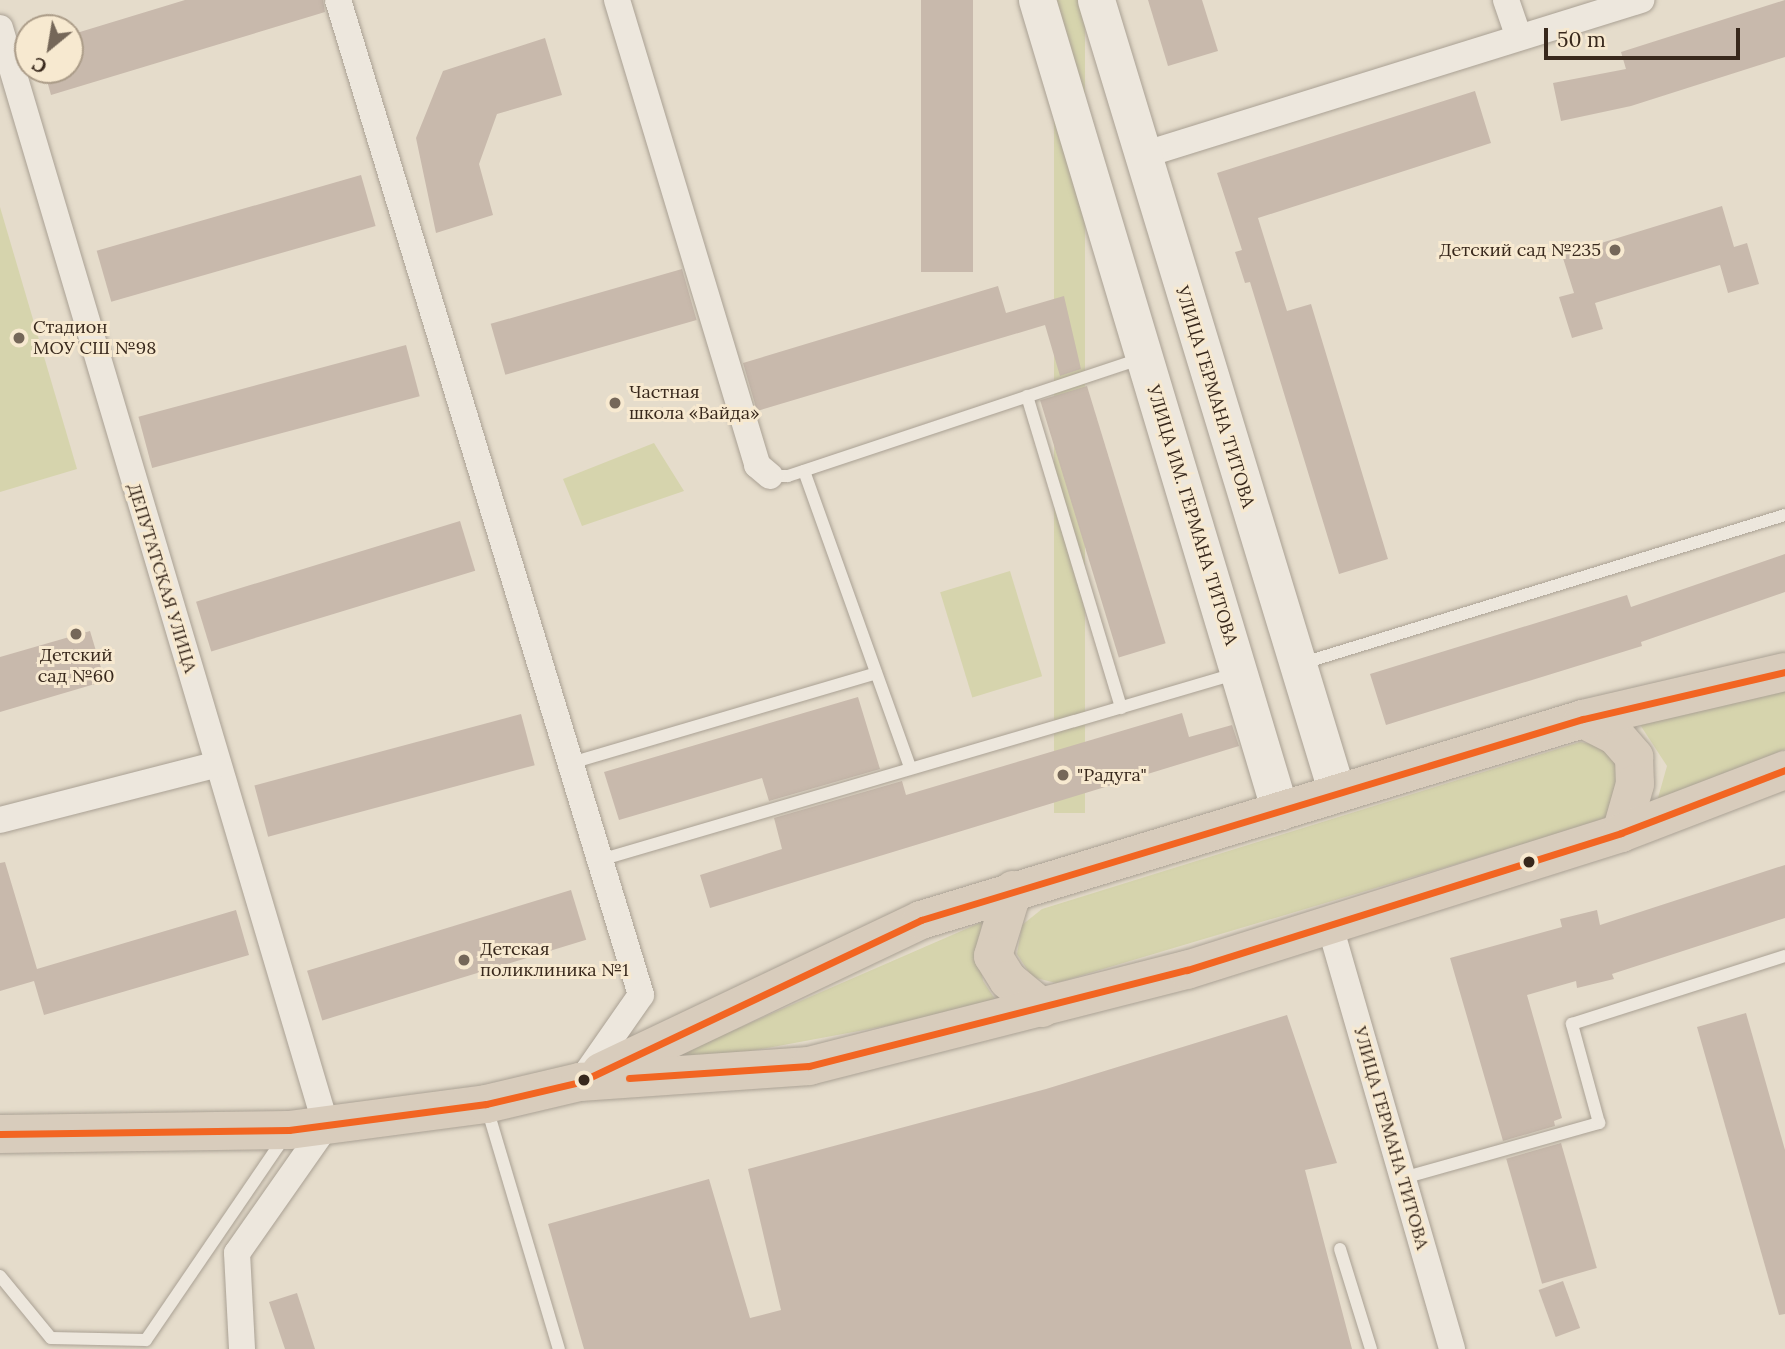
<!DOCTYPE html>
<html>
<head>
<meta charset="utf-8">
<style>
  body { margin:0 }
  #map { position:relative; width:1785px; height:1349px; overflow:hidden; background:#e5dccb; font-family:Lora,serif }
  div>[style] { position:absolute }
  .green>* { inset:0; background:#d6d4ad; transform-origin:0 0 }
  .building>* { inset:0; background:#c8b9ac; transform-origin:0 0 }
  .roads { filter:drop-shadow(0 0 2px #aaa194) drop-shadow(0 0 2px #aaa194) }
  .lane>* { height:12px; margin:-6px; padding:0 6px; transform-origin:6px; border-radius:6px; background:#ede7dd }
  .street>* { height:26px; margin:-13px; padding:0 13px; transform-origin:13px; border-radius:13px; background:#ede7dd }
  .secondary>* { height:37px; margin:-18.5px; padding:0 18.5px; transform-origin:18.5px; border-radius:18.5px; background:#ede7dd }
  .highway>* { height:38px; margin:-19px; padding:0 19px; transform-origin:19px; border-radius:19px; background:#d8ccbc }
  .bus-1>* { height:7px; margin:-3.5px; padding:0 3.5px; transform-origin:3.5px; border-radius:3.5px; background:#f26522 }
  .dots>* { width:19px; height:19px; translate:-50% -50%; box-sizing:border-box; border:4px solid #f7e9d0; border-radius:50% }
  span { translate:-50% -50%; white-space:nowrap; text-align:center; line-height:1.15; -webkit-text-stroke:6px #f7e9d0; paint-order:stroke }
  .poi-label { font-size:18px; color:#38281c }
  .right { translate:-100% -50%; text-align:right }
  .left { translate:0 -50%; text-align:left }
  .street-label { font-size:18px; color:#38281c }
  .north { position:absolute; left:14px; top:14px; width:70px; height:70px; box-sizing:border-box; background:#f7e9d0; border:2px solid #ab9c88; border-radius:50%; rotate:210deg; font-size:19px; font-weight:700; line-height:28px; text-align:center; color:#38281c }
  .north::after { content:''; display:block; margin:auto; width:24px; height:32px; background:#756759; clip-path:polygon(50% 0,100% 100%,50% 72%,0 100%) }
  .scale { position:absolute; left:1544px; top:28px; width:196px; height:32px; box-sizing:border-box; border:4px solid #38281c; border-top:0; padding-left:9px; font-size:21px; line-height:24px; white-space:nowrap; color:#38281c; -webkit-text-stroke:5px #f7e9d0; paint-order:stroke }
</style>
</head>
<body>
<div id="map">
  <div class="green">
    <div style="left:1054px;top:0;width:31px;height:813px"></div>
    <div style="clip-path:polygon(0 207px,77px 469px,0 492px)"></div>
    <div style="clip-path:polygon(654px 443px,684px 491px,582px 526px,563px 479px)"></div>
    <div style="left:1010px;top:571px;width:110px;height:73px;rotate:73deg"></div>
    <div style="clip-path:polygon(1785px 687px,1785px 749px,1656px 805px,1667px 766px,1637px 720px)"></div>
    <div style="clip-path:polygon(1580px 742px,1607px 747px,1620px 765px,1608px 819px,1056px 983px,1032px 977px,1017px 954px,1022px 925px,1042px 909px)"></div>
    <div style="clip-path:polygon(982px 922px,978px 948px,983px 981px,999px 1005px,702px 1060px,681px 1053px)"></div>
  </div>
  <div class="building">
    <div style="clip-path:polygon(185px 0,323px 0,325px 12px,51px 95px,44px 70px,70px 70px,70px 35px)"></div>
    <div style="left:921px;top:0;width:52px;height:272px"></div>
    <div style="clip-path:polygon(1148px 0,1202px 0,1218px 51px,1168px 66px)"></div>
    <div style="clip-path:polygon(1785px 0,1785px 57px,1631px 106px,1561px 121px,1553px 83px,1626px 69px,1621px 52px)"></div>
    <div style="clip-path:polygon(545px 38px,562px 95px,497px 114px,479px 164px,493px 215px,436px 233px,416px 138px,443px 71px)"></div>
    <div style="clip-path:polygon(1475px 91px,1491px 143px,1258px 218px,1287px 311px,1311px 304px,1388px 559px,1339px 574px,1250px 282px,1245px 283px,1235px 252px,1242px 250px,1217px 173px)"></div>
    <div style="left:361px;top:175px;width:53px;height:275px;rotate:74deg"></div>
    <div style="clip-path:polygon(1722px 206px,1734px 247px,1747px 243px,1759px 284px,1728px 293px,1720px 265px,1595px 303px,1603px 329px,1572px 338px,1559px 297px,1574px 293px,1562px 255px)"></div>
    <div style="left:682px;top:269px;width:53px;height:199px;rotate:74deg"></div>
    <div style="clip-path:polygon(998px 286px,1006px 313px,1064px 296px,1081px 369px,1060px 376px,1045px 325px,757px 411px,743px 363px)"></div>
    <div style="left:406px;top:345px;width:53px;height:277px;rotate:75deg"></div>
    <div style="left:1087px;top:386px;width:269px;height:49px;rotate:73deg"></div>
    <div style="left:460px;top:521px;width:52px;height:276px;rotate:73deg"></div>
    <div style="clip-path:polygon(1785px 554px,1785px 592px,1641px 642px,1642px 646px,1386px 725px,1370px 674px,1627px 595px,1631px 607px)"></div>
    <div style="clip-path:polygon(90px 631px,105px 681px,0 712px,0 657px)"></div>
    <div style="clip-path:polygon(858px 697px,880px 769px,769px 801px,762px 778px,619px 820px,604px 772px)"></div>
    <div style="clip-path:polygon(1182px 713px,1189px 737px,1232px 725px,1239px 746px,710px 908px,700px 875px,782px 849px,774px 818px,902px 781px,906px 795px)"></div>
    <div style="left:521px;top:714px;width:53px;height:276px;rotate:75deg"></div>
    <div style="clip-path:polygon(5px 862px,37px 969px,236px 910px,249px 955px,44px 1015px,34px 981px,0 991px,0 863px)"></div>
    <div style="clip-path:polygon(1785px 865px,1785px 918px,1612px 974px,1614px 979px,1577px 988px,1576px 981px,1527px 995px,1562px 1118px,1554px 1121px,1555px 1126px,1503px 1141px,1450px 958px,1562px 927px,1560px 919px,1597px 910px,1600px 925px)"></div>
    <div style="left:571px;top:890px;width:52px;height:276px;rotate:73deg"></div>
    <div style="clip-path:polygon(1746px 1013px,1785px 1150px,1785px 1314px,1779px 1315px,1697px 1027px)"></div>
    <div style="clip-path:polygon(1287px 1015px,1337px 1163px,1305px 1170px,1352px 1349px,584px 1349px,548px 1224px,709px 1179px,750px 1318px,781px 1310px,748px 1169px,1046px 1089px)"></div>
    <div style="left:1561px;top:1143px;width:130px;height:57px;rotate:74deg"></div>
    <div style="left:1563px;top:1281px;width:50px;height:26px;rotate:70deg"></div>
    <div style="clip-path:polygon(297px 1293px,315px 1349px,285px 1349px,269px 1302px)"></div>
  </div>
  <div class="roads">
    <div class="lane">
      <div style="left:1027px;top:396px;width:326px;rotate:73.2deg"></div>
      <div style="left:804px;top:471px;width:314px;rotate:70.3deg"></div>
      <div style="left:770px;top:476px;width:18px"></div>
      <div style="left:788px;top:476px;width:373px;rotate:-18.4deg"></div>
      <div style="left:1300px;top:664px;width:507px;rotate:-17.08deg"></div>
      <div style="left:571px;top:763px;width:318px;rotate:-16.4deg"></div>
      <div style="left:600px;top:860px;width:662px;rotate:-16.33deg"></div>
      <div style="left:487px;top:1108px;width:252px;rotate:73.4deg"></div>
      <div style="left:1403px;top:1178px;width:204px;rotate:-15.7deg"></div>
      <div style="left:1599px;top:1123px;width:103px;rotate:-105.3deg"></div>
      <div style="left:1572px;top:1024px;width:224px;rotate:-17.7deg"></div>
      <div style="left:1340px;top:1249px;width:105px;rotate:72.8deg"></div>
      <div style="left:0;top:1276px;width:80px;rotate:50.6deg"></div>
      <div style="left:51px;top:1338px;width:95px;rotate:1.2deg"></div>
      <div style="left:146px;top:1340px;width:247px;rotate:-55.7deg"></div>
    </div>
    <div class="street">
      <div style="left:338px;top:0;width:1040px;rotate:73.06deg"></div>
      <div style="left:641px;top:995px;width:101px;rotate:124.9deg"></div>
      <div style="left:617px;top:0;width:486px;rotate:73.2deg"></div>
      <div style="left:757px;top:465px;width:17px;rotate:40deg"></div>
      <div style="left:1506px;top:0;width:37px;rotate:71deg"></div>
      <div style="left:0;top:28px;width:1145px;rotate:73.46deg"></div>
      <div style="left:326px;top:1126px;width:155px;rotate:125deg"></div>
      <div style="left:237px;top:1253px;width:96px;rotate:87deg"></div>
      <div style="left:1143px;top:155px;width:522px;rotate:-17.29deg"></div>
      <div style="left:0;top:820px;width:225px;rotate:-14.4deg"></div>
      <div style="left:1330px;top:926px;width:440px;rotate:73.9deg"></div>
    </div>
    <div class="secondary">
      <div style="left:1037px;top:0;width:847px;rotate:73.32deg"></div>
      <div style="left:1096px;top:0;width:829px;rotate:73.1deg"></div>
    </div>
    <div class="highway">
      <div style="left:1583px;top:719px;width:37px;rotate:27deg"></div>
      <div style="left:1616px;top:736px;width:28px;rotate:49deg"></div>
      <div style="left:1634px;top:757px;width:27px;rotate:88deg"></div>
      <div style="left:1635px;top:784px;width:51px;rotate:105.9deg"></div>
      <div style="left:1013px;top:890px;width:69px;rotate:106.9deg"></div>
      <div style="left:993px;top:956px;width:28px;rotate:58deg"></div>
      <div style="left:1008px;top:980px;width:44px;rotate:39.5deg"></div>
      <div style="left:601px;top:1072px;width:354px;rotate:-25.4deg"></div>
      <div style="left:921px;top:920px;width:692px;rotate:-16.89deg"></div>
      <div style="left:1583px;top:719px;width:207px;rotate:-13.1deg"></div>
      <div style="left:0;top:1134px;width:289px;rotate:-0.8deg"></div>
      <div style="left:289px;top:1130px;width:199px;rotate:-7.5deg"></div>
      <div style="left:486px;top:1104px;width:97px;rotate:-13.2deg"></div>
      <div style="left:580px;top:1082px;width:230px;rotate:-4deg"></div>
      <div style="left:809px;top:1066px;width:390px;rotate:-14.3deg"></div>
      <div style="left:1187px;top:970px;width:455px;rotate:-17.5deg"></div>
      <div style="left:1621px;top:833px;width:176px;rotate:-21deg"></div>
    </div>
  </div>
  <div class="bus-1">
    <div style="left:629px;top:1078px;width:180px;rotate:-3.8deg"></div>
    <div style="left:809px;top:1066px;width:390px;rotate:-14.3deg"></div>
    <div style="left:1187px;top:970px;width:455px;rotate:-17.5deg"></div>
    <div style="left:1621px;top:833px;width:176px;rotate:-21deg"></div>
    <div style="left:0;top:1134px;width:289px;rotate:-0.8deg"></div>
    <div style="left:289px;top:1130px;width:199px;rotate:-7.5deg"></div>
    <div style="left:486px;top:1104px;width:97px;rotate:-13.2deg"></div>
    <div style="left:580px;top:1082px;width:378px;rotate:-25.4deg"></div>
    <div style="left:921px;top:920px;width:692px;rotate:-16.89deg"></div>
    <div style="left:1583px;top:719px;width:207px;rotate:-13.1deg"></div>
  </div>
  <div class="dots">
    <div style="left:1615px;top:250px;background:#756759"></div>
    <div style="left:19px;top:338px;background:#756759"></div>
    <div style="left:615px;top:403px;background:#756759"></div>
    <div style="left:76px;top:634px;background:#756759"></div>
    <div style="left:1063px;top:775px;background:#756759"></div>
    <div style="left:1529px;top:862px;background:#38281c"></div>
    <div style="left:464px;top:960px;background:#756759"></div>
    <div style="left:584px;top:1080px;background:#38281c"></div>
  </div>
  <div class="poi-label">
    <span class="right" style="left:1601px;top:250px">Детский сад №235</span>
    <span class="left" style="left:33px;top:338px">Стадион<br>МОУ СШ №98</span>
    <span class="left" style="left:629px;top:403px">Частная<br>школа «Вайда»</span>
    <span style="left:76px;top:666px">Детский<br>сад №60</span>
    <span class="left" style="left:1077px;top:775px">"Радуга"</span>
    <span class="left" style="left:480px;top:960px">Детская<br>поликлиника №1</span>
  </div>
  <div class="street-label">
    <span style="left:1215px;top:397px;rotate:73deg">УЛИЦА ГЕРМАНА ТИТОВА</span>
    <span style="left:1192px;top:515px;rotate:73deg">УЛИЦА ИМ. ГЕРМАНА ТИТОВА</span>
    <span style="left:162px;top:578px;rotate:73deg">ДЕПУТАТСКАЯ УЛИЦА</span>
    <span style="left:1391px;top:1138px;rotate:74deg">УЛИЦА ГЕРМАНА ТИТОВА</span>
  </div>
  <div class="north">С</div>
  <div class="scale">50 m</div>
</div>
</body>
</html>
